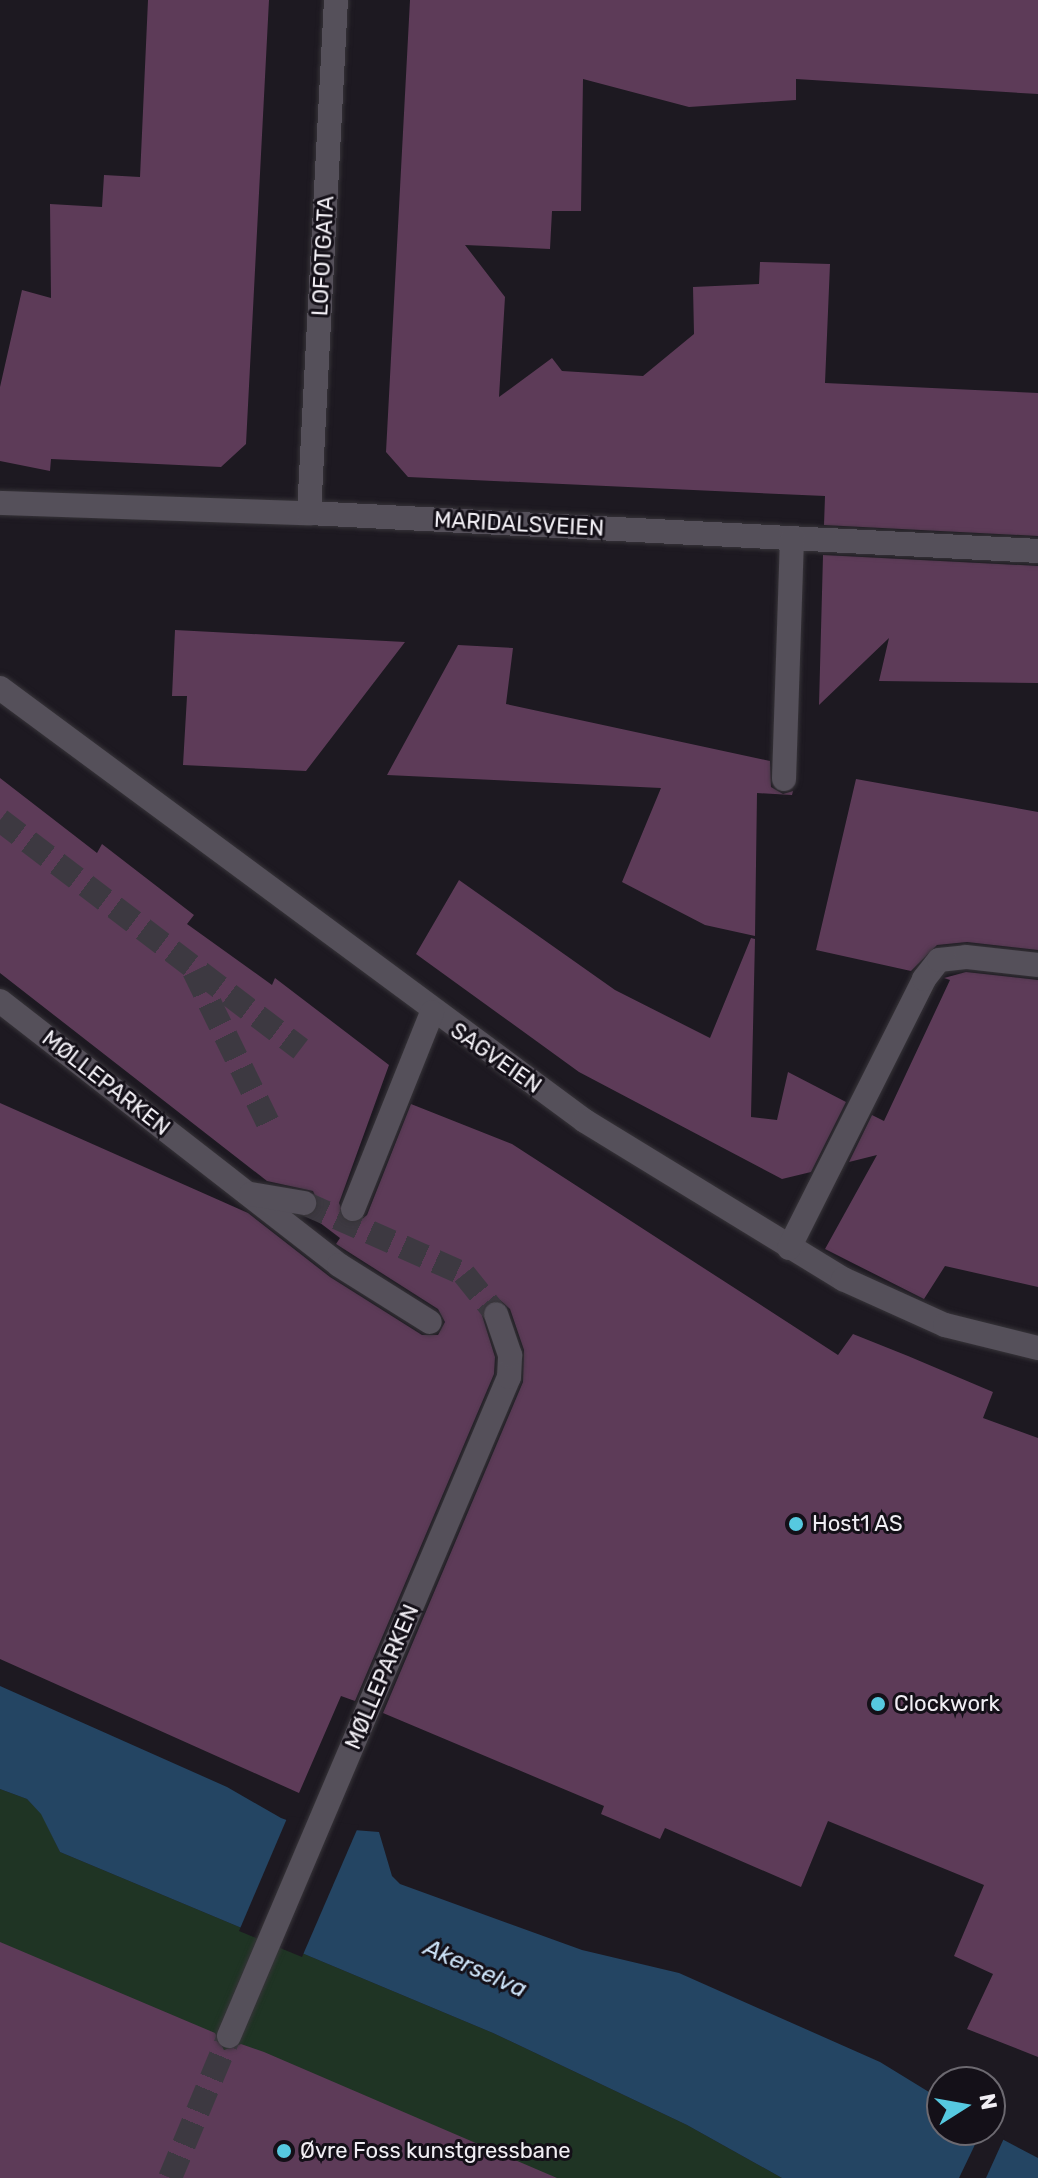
<!DOCTYPE html>
<html>
<head>
<meta charset="utf-8">
<style>
  body { margin:0 }
  #map { position:relative; width:1038px; height:2178px; overflow:hidden; background:#1d1921; font-family:Rubik,sans-serif }
  div>[style] { position:absolute }
  .green>* { inset:0; background:#1f3424 }
  .water>* { inset:0; background:#244563 }
  .pier>* { inset:0; background:#1d1921 }
  .building>* { inset:0; background:#5d3b58 }
  .minor-tunnel>* { height:24px; margin-top:-12px; transform-origin:0; background:repeating-linear-gradient(90deg,#3d3941 0 24px,transparent 0 36px) }
  .roads { filter:drop-shadow(0 0 2px #373439) drop-shadow(0 0 2px #373439) }
  .minor>* { height:24px; margin:-12px; padding:0 12px; transform-origin:12px; border-radius:12px; background:#55505a }
  .dots>* { width:22px; height:22px; translate:-50% -50%; box-sizing:border-box; border:4px solid #141018; border-radius:50% }
  span { translate:-50% -50%; white-space:nowrap; text-align:center; line-height:1.15; -webkit-text-stroke:6px #141018; paint-order:stroke }
  .street-label { font-size:22px; color:#f1eef4 }
  .poi-label { font-size:22px; color:#f1eef4 }
  .left { translate:0 -50%; text-align:left }
  .water-label { font-size:24px; color:#cce2f7; font-style:italic }
  .north { position:absolute; left:926px; top:2066px; width:80px; height:80px; box-sizing:border-box; background:#141018; border:2px solid #6c6970; border-radius:50%; rotate:79deg; font-size:22px; font-weight:700; line-height:32px; text-align:center; color:#f1eef4 }
  .north::after { content:''; display:block; margin:auto; width:28px; height:36px; background:#56c9e0; clip-path:polygon(50% 0,100% 100%,50% 72%,0 100%) }
</style>
</head>
<body>
<div id="map">
  <div class="green">
    <div style="clip-path:polygon(0 1789px,27px 1799px,42px 1814px,60px 1852px,493px 2033px,687px 2125px,782px 2178px,0 2178px)"></div>
  </div>
  <div class="water">
    <div style="clip-path:polygon(0 1686px,227px 1787px,281px 1818px,303px 1826px,379px 1832px,392px 1876px,400px 1884px,582px 1950px,679px 1973px,880px 2062px,942px 2100px,942px 2130px,985px 2130px,1038px 2158px,1038px 2178px,782px 2178px,687px 2125px,493px 2033px,60px 1852px,41px 1814px,27px 1799px,0 1789px)"></div>
  </div>
  <div class="pier">
    <div style="clip-path:polygon(288px 1816px,359px 1825px,302px 1957px,239px 1931px)"></div>
    <div style="clip-path:polygon(990px 2128px,1005px 2136px,986px 2178px,959px 2178px,982px 2130px)"></div>
  </div>
  <div class="building">
    <div style="clip-path:polygon(148px 0,269px 0,246px 444px,221px 467px,51px 459px,50px 471px,0 461px,0 387px,22px 290px,51px 298px,50px 204px,102px 207px,104px 175px,140px 177px)"></div>
    <div style="clip-path:polygon(410px 0,1038px 0,1038px 94px,796px 79px,796px 100px,689px 107px,583px 79px,581px 211px,552px 211px,550px 249px,465px 245px,505px 297px,499px 397px,552px 358px,562px 371px,643px 376px,694px 334px,693px 287px,759px 284px,760px 262px,830px 264px,825px 383px,1038px 393px,1038px 536px,824px 525px,825px 496px,408px 477px,386px 452px)"></div>
    <div style="clip-path:polygon(823px 555px,1038px 566px,1038px 683px,879px 681px,889px 638px,819px 705px)"></div>
    <div style="clip-path:polygon(175px 630px,405px 642px,306px 771px,183px 765px,187px 696px,172px 696px)"></div>
    <div style="clip-path:polygon(458px 645px,513px 648px,506px 704px,770px 761px,771px 787px,783px 794px,793px 791px,792px 795px,757px 793px,755px 936px,705px 925px,622px 882px,661px 788px,387px 775px)"></div>
    <div style="clip-path:polygon(0 778px,97px 853px,102px 844px,194px 915px,187px 924px,272px 985px,275px 978px,389px 1065px,339px 1203px,347px 1223px,356px 1224px,367px 1215px,411px 1104px,512px 1144px,838px 1355px,853px 1334px,908px 1356px,993px 1392px,983px 1418px,1038px 1438px,1038px 2057px,967px 2029px,993px 1974px,954px 1956px,984px 1885px,828px 1821px,801px 1887px,665px 1828px,660px 1839px,601px 1814px,604px 1806px,383px 1713px,523px 1382px,524px 1350px,510px 1309px,500px 1300px,485px 1304px,481px 1312px,495px 1357px,494px 1374px,355px 1701px,341px 1696px,299px 1793px,0 1659px,0 1103px,248px 1213px,330px 1277px,422px 1335px,438px 1335px,445px 1322px,438px 1309px,336px 1244px,340px 1238px,311px 1216px,319px 1205px,313px 1191px,267px 1181px,0 973px)"></div>
    <div style="clip-path:polygon(856px 779px,1038px 812px,1038px 950px,967px 942px,937px 945px,911px 971px,816px 950px)"></div>
    <div style="clip-path:polygon(459px 880px,615px 990px,710px 1038px,751px 938px,755px 939px,751px 1117px,777px 1120px,788px 1072px,846px 1102px,811px 1172px,782px 1179px,579px 1072px,416px 954px)"></div>
    <div style="clip-path:polygon(966px 972px,1038px 980px,1038px 1287px,945px 1266px,924px 1299px,825px 1249px,877px 1155px,849px 1162px,872px 1115px,884px 1121px,950px 980px,944px 978px)"></div>
    <div style="clip-path:polygon(0 1942px,215px 2033px,224px 2050px,241px 2044px,264px 2052px,557px 2178px,0 2178px)"></div>
  </div>
  <div class="minor-tunnel">
    <div style="left:0;top:820px;width:378px;rotate:37.3deg"></div>
    <div style="left:194px;top:971px;width:169px;rotate:64deg"></div>
    <div style="left:304px;top:1203px;width:175px;rotate:23.9deg"></div>
    <div style="left:464px;top:1274px;width:51px;rotate:51.3deg"></div>
    <div style="left:170px;top:2178px;width:154px;rotate:-67.4deg"></div>
  </div>
  <div class="roads">
    <div class="minor">
      <div style="left:0;top:503px;width:309px;rotate:1.9deg"></div>
      <div style="left:309px;top:513px;width:730px;rotate:2.98deg"></div>
      <div style="left:309px;top:513px;width:514px;rotate:-86.99deg"></div>
      <div style="left:0;top:688px;width:728px;rotate:36.51deg"></div>
      <div style="left:585px;top:1121px;width:303px;rotate:31.5deg"></div>
      <div style="left:843px;top:1279px;width:112px;rotate:24.3deg"></div>
      <div style="left:945px;top:1325px;width:96px;rotate:13.9deg"></div>
      <div style="left:784px;top:779px;width:241px;rotate:-88.1deg"></div>
      <div style="left:0;top:1001px;width:430px;rotate:37.9deg"></div>
      <div style="left:339px;top:1265px;width:107px;rotate:32.1deg"></div>
      <div style="left:251px;top:1194px;width:54px;rotate:9.6deg"></div>
      <div style="left:353px;top:1209px;width:212px;rotate:-68.1deg"></div>
      <div style="left:789px;top:1248px;width:301px;rotate:-63.3deg"></div>
      <div style="left:924px;top:979px;width:24px;rotate:-52deg"></div>
      <div style="left:939px;top:960px;width:27px;rotate:-6deg"></div>
      <div style="left:966px;top:957px;width:72px;rotate:6.3deg"></div>
      <div style="left:229px;top:2036px;width:716px;rotate:-66.98deg"></div>
      <div style="left:509px;top:1377px;width:22px;rotate:-87deg"></div>
      <div style="left:510px;top:1355px;width:43px;rotate:-108.9deg"></div>
    </div>
  </div>
  <div class="dots">
    <div style="left:796px;top:1524px;background:#56c9e0"></div>
    <div style="left:878px;top:1704px;background:#56c9e0"></div>
    <div style="left:284px;top:2151px;background:#56c9e0"></div>
  </div>
  <div class="street-label">
    <span style="left:323px;top:256px;rotate:-87deg">LOFOTGATA</span>
    <span style="left:519px;top:524px;rotate:3deg">MARIDALSVEIEN</span>
    <span style="left:496px;top:1058px;rotate:35deg">SAGVEIEN</span>
    <span style="left:106px;top:1083px;rotate:38deg">MØLLEPARKEN</span>
    <span style="left:382px;top:1677px;rotate:-67deg">MØLLEPARKEN</span>
  </div>
  <div class="poi-label">
    <span class="left" style="left:812px;top:1524px">Host1 AS</span>
    <span class="left" style="left:894px;top:1704px">Clockwork</span>
    <span class="left" style="left:300px;top:2151px">Øvre Foss kunstgressbane</span>
  </div>
  <div class="water-label">
    <span style="left:475px;top:1969px;rotate:24deg">Akerselva</span>
  </div>
  <div class="north">N</div>
</div>
</body>
</html>
